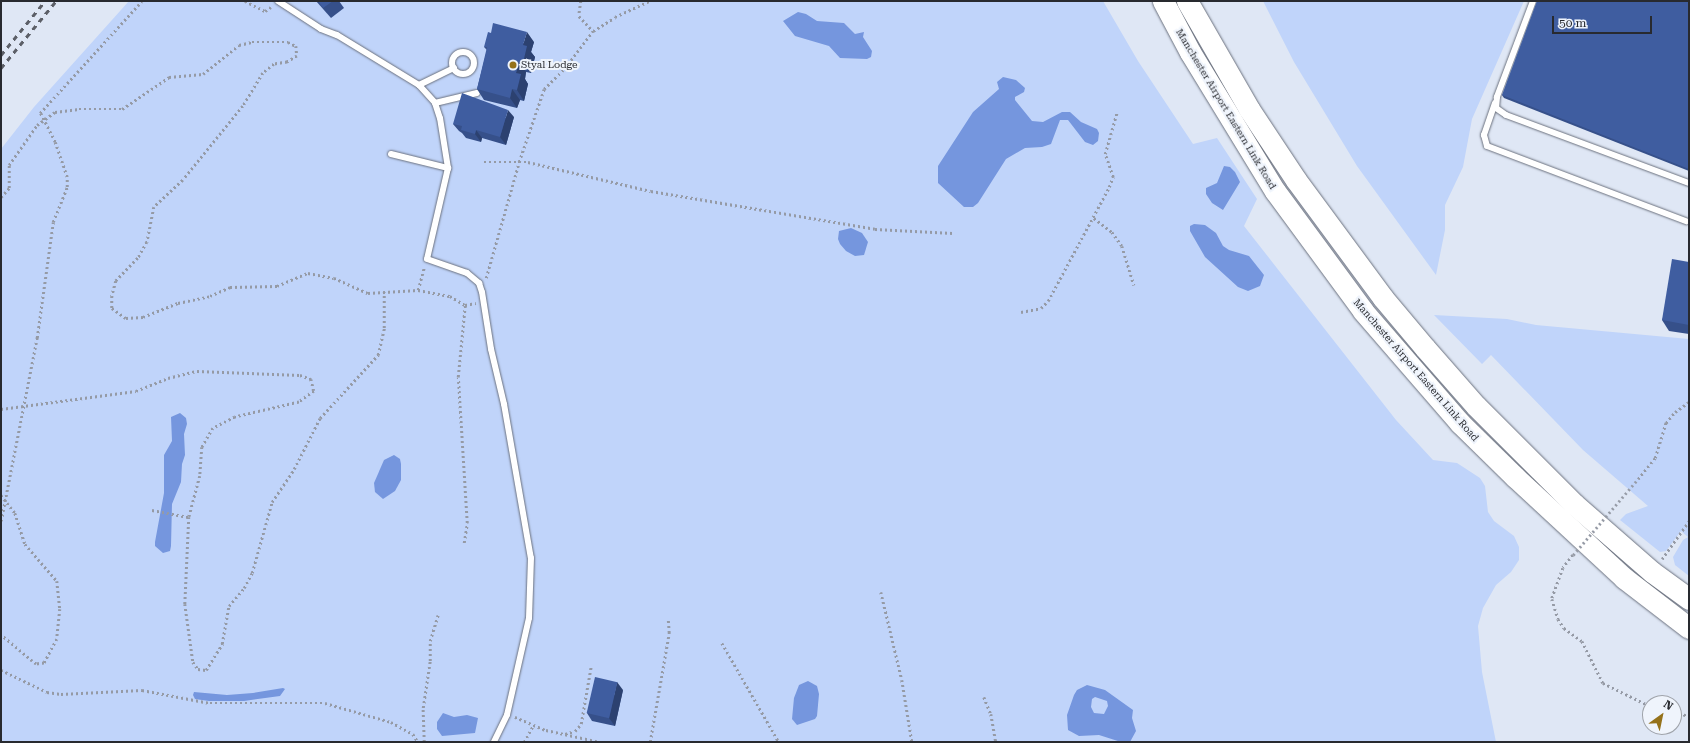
<!DOCTYPE html>
<html>
<head>
<meta charset="utf-8">
<style>
  body { margin:0 }
  #map { position:relative; width:1690px; height:743px; overflow:hidden; background:#dfe7f5; font-family:"Roboto Serif",serif }
  div>[style] { position:absolute }
  .green>* { inset:0; background:#c0d4fa }
  .water>* { inset:0; background:#7596de }
  .path>* { height:2.5px; margin-top:-1.25px; transform-origin:0; background:repeating-linear-gradient(90deg,#959aa5 0 2px,transparent 0 5px) }
  .roads { filter:drop-shadow(0 0 1px #6b717e) drop-shadow(0 0 1px #6b717e) }
  .service>* { height:6px; margin:-3px; padding:0 3px; transform-origin:3px; border-radius:3px; background:#fff }
  .service>.ring { margin:-3px; padding:0; box-sizing:content-box; background:none; border:6px solid #fff; border-radius:50% }
  .trunk>* { height:21px; margin:-10.5px; padding:0 10.5px; transform-origin:10.5px; border-radius:10.5px; background:#fff }
  .rail>* { height:3px; margin-top:-1.5px; transform-origin:0; background:repeating-linear-gradient(90deg,#5c5f67 0 5px,transparent 0 10px) }
  .path-bridge>* { height:2.5px; margin-top:-1.25px; transform-origin:0; background:repeating-linear-gradient(90deg,#959aa5 0 2px,transparent 0 5px) }
  .wall>* { inset:0; background:#36508a }
  .shaded-wall>* { inset:0; background:#2c4170 }
  .building>* { inset:0; background:#3f5da0; transform-origin:0 0 }
  .dots>* { width:11px; height:11px; translate:-50% -50%; box-sizing:border-box; border:2px solid #eff4fc; border-radius:50% }
  span { translate:-50% -50%; white-space:nowrap; text-align:center; line-height:1.15; -webkit-text-stroke:4px #eff4fc; paint-order:stroke }
  .poi-label { font-size:10px; color:#282a2f }
  .left { translate:0 -50%; text-align:left }
  .street-label { font-size:10px; color:#282a2f }
  .frame { position:absolute; inset:0; border:2px solid #282a2f; pointer-events:none }
  .north { position:absolute; left:1642px; top:695px; width:40px; height:40px; box-sizing:border-box; background:#eff4fc; border:1px solid #9fa3aa; border-radius:50%; rotate:33deg; font-size:11px; font-weight:700; line-height:16px; text-align:center; color:#282a2f }
  .north::after { content:''; display:block; margin:auto; width:14px; height:18px; background:#95721b; clip-path:polygon(50% 0,100% 100%,50% 72%,0 100%) }
  .scale { position:absolute; left:1552px; top:16px; width:100px; height:18px; box-sizing:border-box; border:2px solid #282a2f; border-top:0; padding-left:5px; font-size:12px; line-height:14px; white-space:nowrap; color:#282a2f; -webkit-text-stroke:3px #eff4fc; paint-order:stroke }
</style>
</head>
<body>
<div id="map">
  <div class="green">
    <div style="clip-path:polygon(129px 1px,1103px 1px,1138px 61px,1193px 144px,1217px 138px,1257px 199px,1244px 226px,1396px 420px,1433px 460px,1457px 463px,1480px 478px,1485px 486px,1488px 512px,1494px 521px,1514px 536px,1519px 547px,1519px 560px,1511px 572px,1496px 585px,1483px 608px,1478px 626px,1482px 672px,1496px 742px,1px 742px,1px 149px,34px 107px)"></div>
    <div style="clip-path:polygon(1263px 1px,1524px 1px,1472px 119px,1463px 167px,1445px 205px,1445px 230px,1436px 275px,1357px 166px,1294px 62px)"></div>
    <div style="clip-path:polygon(1434px 315px,1507px 319px,1536px 325px,1689px 339px,1689px 576px,1675px 565px,1673px 557px,1683px 540px,1688px 537px,1681px 531px,1666px 551px,1660px 552px,1620px 520px,1626px 514px,1648px 506px,1583px 450px,1491px 355px,1482px 364px)"></div>
  </div>
  <div class="water">
    <div style="clip-path:polygon(798px 12px,806px 14px,817px 21px,844px 23px,855px 34px,864px 32px,863px 37px,872px 51px,871px 57px,867px 59px,840px 58px,829px 46px,795px 36px,783px 21px)"></div>
    <div style="clip-path:polygon(1003px 77px,1016px 80px,1025px 88px,1024px 92px,1015px 97px,1015px 100px,1032px 121px,1043px 122px,1062px 112px,1070px 112px,1081px 122px,1097px 129px,1099px 133px,1098px 141px,1093px 145px,1085px 142px,1068px 120px,1060px 120px,1051px 144px,1042px 147px,1025px 148px,1006px 159px,978px 203px,973px 207px,964px 207px,938px 183px,938px 166px,973px 112px,999px 89px,997px 82px)"></div>
    <div style="clip-path:polygon(1224px 166px,1230px 167px,1235px 172px,1240px 182px,1223px 210px,1212px 203px,1206px 194px,1206px 188px,1217px 183px)"></div>
    <div style="clip-path:polygon(1194px 224px,1205px 225px,1216px 233px,1223px 246px,1229px 250px,1249px 256px,1264px 275px,1260px 286px,1248px 291px,1238px 287px,1205px 257px,1190px 231px,1190px 226px)"></div>
    <div style="clip-path:polygon(851px 228px,862px 233px,868px 242px,864px 255px,855px 256px,846px 251px,840px 244px,838px 239px,839px 231px)"></div>
    <div style="clip-path:polygon(180px 413px,186px 418px,187px 424px,184px 434px,185px 455px,182px 464px,181px 482px,172px 504px,171px 546px,170px 551px,163px 553px,155px 546px,155px 542px,164px 493px,164px 455px,172px 441px,171px 417px)"></div>
    <div style="clip-path:polygon(394px 455px,400px 459px,401px 464px,401px 480px,395px 491px,383px 499px,375px 492px,374px 483px,384px 460px)"></div>
    <div style="clip-path:polygon(808px 681px,817px 686px,819px 694px,817px 716px,815px 719px,797px 725px,792px 719px,794px 698px,799px 685px)"></div>
    <div style="clip-path:polygon(evenodd,1087px 685px,1105px 690px,1133px 710px,1132px 718px,1136px 731px,1130px 742px,1121px 742px,1099px 735px,1079px 736px,1068px 730px,1067px 715px,1074px 695px,1077px 690px,1087px 685px,1095px 697px,1107px 701px,1108px 706px,1104px 714px,1094px 713px,1091px 707px,1092px 699px,1095px 697px)"></div>
    <div style="clip-path:polygon(283px 688px,285px 689px,280px 696px,244px 701px,209px 701px,195px 699px,193px 695px,194px 692px,227px 695px,253px 693px)"></div>
    <div style="clip-path:polygon(443px 713px,454px 717px,467px 715px,478px 718px,475px 733px,442px 736px,437px 729px,437px 722px)"></div>
  </div>
  <div class="path">
    <div style="left:245px;top:1px;width:22px;rotate:27deg"></div>
    <div style="left:265px;top:11px;width:7px;rotate:-34deg"></div>
    <div style="left:581px;top:1px;width:15px;rotate:98deg"></div>
    <div style="left:579px;top:16px;width:21px;rotate:47deg"></div>
    <div style="left:484px;top:162px;width:44px"></div>
    <div style="left:528px;top:162px;width:126px;rotate:13.3deg"></div>
    <div style="left:651px;top:191px;width:227px;rotate:9.6deg"></div>
    <div style="left:875px;top:229px;width:78px;rotate:2.9deg"></div>
    <div style="left:1px;top:197px;width:12px;rotate:-48deg"></div>
    <div style="left:9px;top:188px;width:23px;rotate:-90deg"></div>
    <div style="left:9px;top:165px;width:49px;rotate:-55deg"></div>
    <div style="left:37px;top:125px;width:22px;rotate:-36deg"></div>
    <div style="left:55px;top:112px;width:24px;rotate:-7deg"></div>
    <div style="left:79px;top:109px;width:43px"></div>
    <div style="left:122px;top:109px;width:57px;rotate:-34.2deg"></div>
    <div style="left:169px;top:77px;width:34px;rotate:-5deg"></div>
    <div style="left:203px;top:74px;width:46px;rotate:-38.9deg"></div>
    <div style="left:239px;top:45px;width:13px;rotate:-13deg"></div>
    <div style="left:252px;top:42px;width:36px"></div>
    <div style="left:288px;top:42px;width:9px;rotate:27deg"></div>
    <div style="left:296px;top:46px;width:10px;rotate:84deg"></div>
    <div style="left:297px;top:56px;width:12px;rotate:149deg"></div>
    <div style="left:287px;top:62px;width:13px;rotate:171deg"></div>
    <div style="left:274px;top:64px;width:14px;rotate:141deg"></div>
    <div style="left:263px;top:73px;width:39px;rotate:121deg"></div>
    <div style="left:243px;top:106px;width:95px;rotate:129deg"></div>
    <div style="left:183px;top:180px;width:40px;rotate:137deg"></div>
    <div style="left:154px;top:207px;width:36px;rotate:101deg"></div>
    <div style="left:147px;top:242px;width:18px;rotate:119deg"></div>
    <div style="left:138px;top:258px;width:32px;rotate:134deg"></div>
    <div style="left:116px;top:281px;width:16px;rotate:105deg"></div>
    <div style="left:112px;top:296px;width:12px;rotate:90deg"></div>
    <div style="left:112px;top:308px;width:17px;rotate:36deg"></div>
    <div style="left:126px;top:318px;width:17px;rotate:-3deg"></div>
    <div style="left:143px;top:317px;width:38px;rotate:-22deg"></div>
    <div style="left:178px;top:303px;width:33px;rotate:-12deg"></div>
    <div style="left:210px;top:296px;width:22px;rotate:-24deg"></div>
    <div style="left:230px;top:287px;width:47px;rotate:-1.2deg"></div>
    <div style="left:277px;top:286px;width:34px;rotate:-23deg"></div>
    <div style="left:308px;top:273px;width:26px;rotate:11deg"></div>
    <div style="left:334px;top:278px;width:37px;rotate:24deg"></div>
    <div style="left:368px;top:293px;width:50px;rotate:-3.4deg"></div>
    <div style="left:418px;top:290px;width:33px;rotate:11deg"></div>
    <div style="left:450px;top:296px;width:17px;rotate:31deg"></div>
    <div style="left:465px;top:305px;width:11px;rotate:-10deg"></div>
    <div style="left:1094px;top:218px;width:23px;rotate:38deg"></div>
    <div style="left:1112px;top:232px;width:17px;rotate:54deg"></div>
    <div style="left:1122px;top:246px;width:41px;rotate:72.9deg"></div>
    <div style="left:486px;top:278px;width:121px;rotate:-74.1deg"></div>
    <div style="left:519px;top:162px;width:77px;rotate:-71.1deg"></div>
    <div style="left:544px;top:89px;width:30px;rotate:-45deg"></div>
    <div style="left:565px;top:68px;width:46px;rotate:-52.9deg"></div>
    <div style="left:593px;top:31px;width:26px;rotate:-32deg"></div>
    <div style="left:615px;top:17px;width:38px;rotate:-25deg"></div>
    <div style="left:418px;top:290px;width:23px;rotate:-75deg"></div>
    <div style="left:1021px;top:312px;width:20px;rotate:-11deg"></div>
    <div style="left:1041px;top:308px;width:10px;rotate:-45deg"></div>
    <div style="left:1048px;top:301px;width:129px;rotate:-61.8deg"></div>
    <div style="left:1109px;top:187px;width:11px;rotate:-68deg"></div>
    <div style="left:1113px;top:177px;width:24px;rotate:-109deg"></div>
    <div style="left:1105px;top:154px;width:44px;rotate:-74.1deg"></div>
    <div style="left:1px;top:409px;width:136px;rotate:-7.6deg"></div>
    <div style="left:136px;top:391px;width:35px;rotate:-22deg"></div>
    <div style="left:168px;top:378px;width:30px;rotate:-14deg"></div>
    <div style="left:197px;top:371px;width:103px;rotate:2.2deg"></div>
    <div style="left:300px;top:375px;width:12px;rotate:20deg"></div>
    <div style="left:311px;top:379px;width:12px;rotate:76deg"></div>
    <div style="left:314px;top:391px;width:19px;rotate:144deg"></div>
    <div style="left:299px;top:402px;width:66px;rotate:166.8deg"></div>
    <div style="left:235px;top:417px;width:25px;rotate:153deg"></div>
    <div style="left:213px;top:428px;width:22px;rotate:120deg"></div>
    <div style="left:202px;top:447px;width:29px;rotate:94deg"></div>
    <div style="left:200px;top:476px;width:42px;rotate:105deg"></div>
    <div style="left:1638px;top:479px;width:27px;rotate:-51deg"></div>
    <div style="left:1655px;top:458px;width:37px;rotate:-73deg"></div>
    <div style="left:1666px;top:423px;width:14px;rotate:-51deg"></div>
    <div style="left:1675px;top:412px;width:17px;rotate:-36deg"></div>
    <div style="left:1px;top:495px;width:23px;rotate:52deg"></div>
    <div style="left:15px;top:513px;width:33px;rotate:72deg"></div>
    <div style="left:25px;top:544px;width:49px;rotate:49.1deg"></div>
    <div style="left:57px;top:581px;width:28px;rotate:84deg"></div>
    <div style="left:60px;top:609px;width:30px;rotate:96deg"></div>
    <div style="left:57px;top:639px;width:27px;rotate:118deg"></div>
    <div style="left:44px;top:663px;width:8px;rotate:173deg"></div>
    <div style="left:36px;top:664px;width:5px;rotate:-143deg"></div>
    <div style="left:32px;top:661px;width:40px;rotate:-140deg"></div>
    <div style="left:152px;top:510px;width:38px;rotate:11deg"></div>
    <div style="left:189px;top:517px;width:87px;rotate:92.6deg"></div>
    <div style="left:185px;top:604px;width:59px;rotate:82.1deg"></div>
    <div style="left:193px;top:662px;width:9px;rotate:54deg"></div>
    <div style="left:198px;top:669px;width:8px;rotate:7deg"></div>
    <div style="left:206px;top:670px;width:31px;rotate:-58deg"></div>
    <div style="left:222px;top:644px;width:39px;rotate:-80deg"></div>
    <div style="left:229px;top:606px;width:23px;rotate:-50deg"></div>
    <div style="left:244px;top:588px;width:17px;rotate:-62deg"></div>
    <div style="left:252px;top:573px;width:74px;rotate:-74.3deg"></div>
    <div style="left:272px;top:502px;width:40px;rotate:-56deg"></div>
    <div style="left:294px;top:469px;width:57px;rotate:-63deg"></div>
    <div style="left:320px;top:418px;width:86px;rotate:-47.4deg"></div>
    <div style="left:378px;top:355px;width:28px;rotate:-77deg"></div>
    <div style="left:384px;top:328px;width:36px;rotate:-90deg"></div>
    <div style="left:1px;top:521px;width:187px;rotate:-78.9deg"></div>
    <div style="left:37px;top:338px;width:117px;rotate:-82.1deg"></div>
    <div style="left:53px;top:222px;width:38px;rotate:-68deg"></div>
    <div style="left:67px;top:187px;width:10px;rotate:-90deg"></div>
    <div style="left:67px;top:177px;width:37px;rotate:-109deg"></div>
    <div style="left:55px;top:142px;width:33px;rotate:-117deg"></div>
    <div style="left:40px;top:113px;width:151px;rotate:-47.7deg"></div>
    <div style="left:464px;top:543px;width:20px;rotate:-81deg"></div>
    <div style="left:467px;top:523px;width:146px;rotate:-93.5deg"></div>
    <div style="left:458px;top:377px;width:72px;rotate:-84.4deg"></div>
    <div style="left:1573px;top:555px;width:16px;rotate:128deg"></div>
    <div style="left:1563px;top:568px;width:33px;rotate:110deg"></div>
    <div style="left:1552px;top:599px;width:21px;rotate:73deg"></div>
    <div style="left:1558px;top:619px;width:11px;rotate:56deg"></div>
    <div style="left:1564px;top:628px;width:22px;rotate:36deg"></div>
    <div style="left:1582px;top:641px;width:47px;rotate:63.4deg"></div>
    <div style="left:1603px;top:683px;width:52px;rotate:26.1deg"></div>
    <div style="left:1662px;top:559px;width:47px;rotate:-54.6deg"></div>
    <div style="left:881px;top:592px;width:90px;rotate:76.6deg"></div>
    <div style="left:902px;top:680px;width:63px;rotate:80.8deg"></div>
    <div style="left:722px;top:643px;width:114px;rotate:60.1deg"></div>
    <div style="left:1px;top:670px;width:51px;rotate:25.6deg"></div>
    <div style="left:47px;top:692px;width:14px;rotate:8deg"></div>
    <div style="left:61px;top:694px;width:81px;rotate:-2.8deg"></div>
    <div style="left:142px;top:690px;width:69px;rotate:10.8deg"></div>
    <div style="left:210px;top:703px;width:115px"></div>
    <div style="left:325px;top:703px;width:69px;rotate:16.1deg"></div>
    <div style="left:391px;top:722px;width:25px;rotate:29deg"></div>
    <div style="left:413px;top:734px;width:9px;rotate:58deg"></div>
    <div style="left:984px;top:697px;width:18px;rotate:68deg"></div>
    <div style="left:991px;top:714px;width:28px;rotate:80deg"></div>
    <div style="left:1674px;top:712px;width:16px;rotate:15deg"></div>
    <div style="left:515px;top:717px;width:34px;rotate:23deg"></div>
    <div style="left:546px;top:730px;width:55px;rotate:12.5deg"></div>
    <div style="left:565px;top:734px;width:10px;rotate:-17deg"></div>
    <div style="left:575px;top:731px;width:9px;rotate:-49deg"></div>
    <div style="left:581px;top:724px;width:59px;rotate:-80.2deg"></div>
    <div style="left:424px;top:742px;width:34px;rotate:-92deg"></div>
    <div style="left:423px;top:708px;width:48px;rotate:-81.5deg"></div>
    <div style="left:430px;top:661px;width:20px;rotate:-90deg"></div>
    <div style="left:430px;top:641px;width:27px;rotate:-73deg"></div>
    <div style="left:524px;top:742px;width:18px;rotate:-61deg"></div>
    <div style="left:650px;top:742px;width:111px;rotate:-80.1deg"></div>
    <div style="left:669px;top:633px;width:14px;rotate:-94deg"></div>
  </div>
  <div class="roads">
    <div class="service">
      <div style="left:278px;top:1px;width:51px;rotate:33.1deg"></div>
      <div style="left:321px;top:29px;width:17px;rotate:21deg"></div>
      <div style="left:337px;top:35px;width:96px;rotate:31.4deg"></div>
      <div style="left:419px;top:85px;width:24px;rotate:48deg"></div>
      <div style="left:435px;top:103px;width:16px;rotate:72deg"></div>
      <div style="left:440px;top:118px;width:51px;rotate:80.9deg"></div>
      <div style="left:448px;top:168px;width:93px;rotate:103deg"></div>
      <div style="left:427px;top:259px;width:42px;rotate:19.3deg"></div>
      <div style="left:467px;top:273px;width:16px;rotate:40deg"></div>
      <div style="left:479px;top:283px;width:9px;rotate:72deg"></div>
      <div style="left:482px;top:292px;width:58px;rotate:81deg"></div>
      <div style="left:491px;top:349px;width:57px;rotate:76.7deg"></div>
      <div style="left:504px;top:404px;width:156px;rotate:80.1deg"></div>
      <div style="left:531px;top:558px;width:60px;rotate:91.9deg"></div>
      <div style="left:529px;top:618px;width:99px;rotate:102.8deg"></div>
      <div style="left:507px;top:715px;width:30px;rotate:116deg"></div>
      <div style="left:1533px;top:1px;width:103px;rotate:110.6deg"></div>
      <div style="left:1497px;top:97px;width:11px;rotate:95deg"></div>
      <div style="left:1496px;top:108px;width:12px;rotate:35deg"></div>
      <div style="left:1506px;top:115px;width:195px;rotate:20.4deg"></div>
      <div class="ring" style="left:452px;top:52px;width:16px;height:16px"></div>
      <div style="left:419px;top:85px;width:39px;rotate:-26deg"></div>
      <div style="left:435px;top:103px;width:43px;rotate:-13.4deg"></div>
      <div style="left:1495px;top:103px;width:34px;rotate:109deg"></div>
      <div style="left:1484px;top:135px;width:11px;rotate:75deg"></div>
      <div style="left:1487px;top:146px;width:213px;rotate:20.7deg"></div>
      <div style="left:391px;top:154px;width:59px;rotate:13.8deg"></div>
    </div>
    <div class="trunk">
      <div style="left:1163px;top:1px;width:58px;rotate:62.1deg"></div>
      <div style="left:1190px;top:52px;width:163px;rotate:58.6deg"></div>
      <div style="left:1275px;top:191px;width:149px;rotate:53.7deg"></div>
      <div style="left:1363px;top:311px;width:148px;rotate:49.1deg"></div>
      <div style="left:1460px;top:423px;width:77px;rotate:44.5deg"></div>
      <div style="left:1515px;top:477px;width:149px;rotate:42.8deg"></div>
      <div style="left:1624px;top:578px;width:82px;rotate:37.6deg"></div>
      <div style="left:1187px;top:1px;width:125px;rotate:60.1deg"></div>
      <div style="left:1249px;top:109px;width:85px;rotate:56.5deg"></div>
      <div style="left:1296px;top:180px;width:147px;rotate:53.6deg"></div>
      <div style="left:1383px;top:298px;width:65px;rotate:50deg"></div>
      <div style="left:1425px;top:348px;width:77px;rotate:48.7deg"></div>
      <div style="left:1476px;top:406px;width:139px;rotate:45deg"></div>
      <div style="left:1574px;top:504px;width:103px;rotate:41.1deg"></div>
      <div style="left:1652px;top:572px;width:46px;rotate:36.1deg"></div>
    </div>
  </div>
  <div class="rail">
    <div style="left:1px;top:55px;width:70px;rotate:-50.8deg"></div>
    <div style="left:1px;top:68px;width:87px;rotate:-50.6deg"></div>
  </div>
  <div class="path-bridge">
    <div style="left:1573px;top:555px;width:100px;rotate:-49.5deg"></div>
  </div>
  <div class="wall">
    <div style="clip-path:polygon(316px 1px,339px 1px,344px 8px,331px 18px)"></div>
    <div style="clip-path:polygon(1689px 1px,1689px 171px,1504px 98px,1502px 95px)"></div>
    <div style="clip-path:polygon(534px 42px,531px 52px,535px 57px,531px 73px,526px 72px,525px 79px,528px 84px,524px 101px,520px 100px,517px 108px,484px 100px,477px 89px,487px 50px,484px 47px)"></div>
    <div style="clip-path:polygon(514px 117px,506px 145px,482px 138px,481px 142px,466px 138px,462px 133px,459px 131px,453px 124px)"></div>
    <div style="clip-path:polygon(1689px 262px,1689px 334px,1669px 331px,1662px 320px)"></div>
    <div style="clip-path:polygon(623px 690px,615px 726px,592px 721px,587px 713px)"></div>
  </div>
  <div class="shaded-wall">
    <div style="clip-path:polygon(527px 32px,534px 42px,531px 52px,535px 57px,531px 73px,523px 63px,523px 45px)"></div>
    <div style="clip-path:polygon(519px 62px,526px 72px,525px 79px,528px 84px,524px 101px,517px 90px,516px 73px)"></div>
    <div style="clip-path:polygon(512px 89px,520px 100px,517px 108px,510px 98px)"></div>
    <div style="clip-path:polygon(508px 110px,514px 117px,506px 145px,500px 137px)"></div>
    <div style="clip-path:polygon(476px 130px,482px 138px,481px 142px,475px 134px)"></div>
    <div style="clip-path:polygon(617px 682px,623px 690px,615px 726px,609px 718px)"></div>
  </div>
  <div class="building">
    <div style="clip-path:polygon(318px 1px,333px 1px,323px 8px)"></div>
    <div style="clip-path:polygon(1537px 1px,1689px 1px,1689px 169px,1502px 95px)"></div>
    <div style="clip-path:polygon(493px 23px,527px 32px,523px 45px,527px 46px,523px 63px,519px 62px,516px 73px,521px 74px,517px 90px,512px 89px,510px 98px,477px 89px,487px 47px,484px 47px,488px 32px,491px 33px)"></div>
    <div style="clip-path:polygon(462px 93px,508px 110px,500px 137px,476px 130px,475px 134px,461px 130px,462px 126px,453px 124px)"></div>
    <div style="clip-path:polygon(1672px 259px,1689px 262px,1689px 325px,1662px 320px)"></div>
    <div style="left:595px;top:677px;width:23px;height:37px;rotate:13deg"></div>
  </div>
  <div class="dots">
    <div style="left:513px;top:65px;background:#95721b"></div>
  </div>
  <div class="poi-label">
    <span class="left" style="left:521px;top:65px">Styal Lodge</span>
  </div>
  <div class="street-label">
    <span style="left:1226px;top:109px;rotate:59deg">Manchester Airport Eastern Link Road</span>
    <span style="left:1416px;top:370px;rotate:49deg">Manchester Airport Eastern Link Road</span>
  </div>
  <div class="frame"></div>
  <div class="north">N</div>
  <div class="scale">50 m</div>
</div>
</body>
</html>
